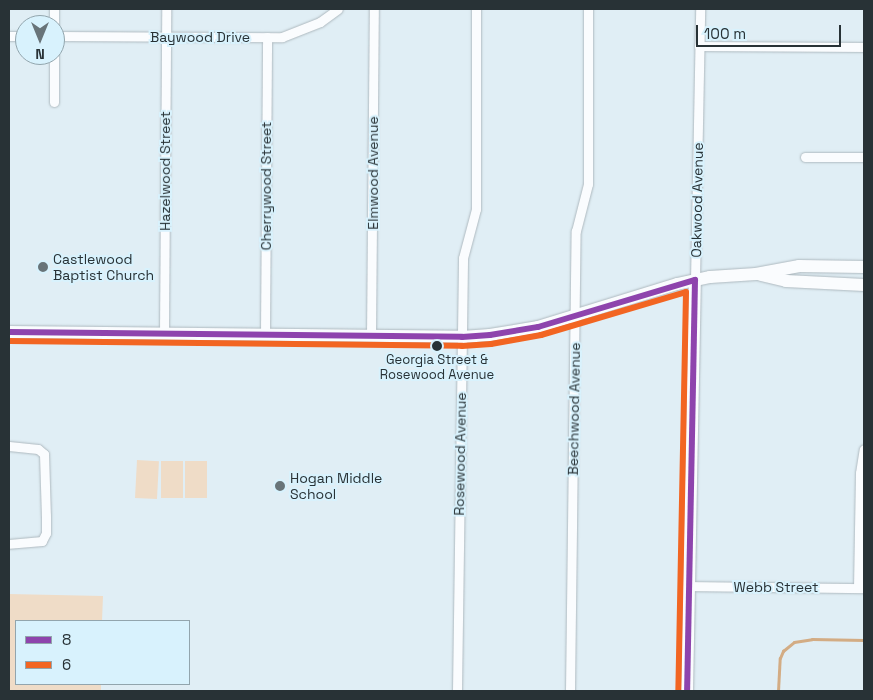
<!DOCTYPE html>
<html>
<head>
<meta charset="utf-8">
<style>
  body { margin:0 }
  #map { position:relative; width:873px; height:700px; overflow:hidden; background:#e0eef5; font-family:"Space Grotesk",sans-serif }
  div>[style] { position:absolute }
  .green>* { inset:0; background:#efdcc7; transform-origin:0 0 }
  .stream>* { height:3px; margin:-1.5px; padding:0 1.5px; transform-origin:1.5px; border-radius:1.5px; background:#d3ac84 }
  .roads { filter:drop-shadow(0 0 1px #aeb9bf) drop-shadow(0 0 1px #aeb9bf) }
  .minor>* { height:9px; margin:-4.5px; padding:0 4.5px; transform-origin:4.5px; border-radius:4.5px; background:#fafcfe }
  .secondary>* { height:12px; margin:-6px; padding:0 6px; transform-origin:6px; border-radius:6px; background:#fafcfe }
  .bus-1>* { height:6px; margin:-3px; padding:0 3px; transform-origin:3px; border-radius:3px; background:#8e44ad }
  .bus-2>* { height:6px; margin:-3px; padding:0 3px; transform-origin:3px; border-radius:3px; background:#f26522 }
  .dots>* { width:14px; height:14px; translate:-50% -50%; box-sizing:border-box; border:2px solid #d8f2fd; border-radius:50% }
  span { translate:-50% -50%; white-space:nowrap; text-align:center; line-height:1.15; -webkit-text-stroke:4px #d8f2fd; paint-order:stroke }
  .bus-label { font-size:13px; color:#283236 }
  .street-label { font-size:14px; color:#283236 }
  .poi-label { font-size:14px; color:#283236 }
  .left { translate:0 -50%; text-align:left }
  .frame { position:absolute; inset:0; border:10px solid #283236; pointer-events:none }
  .legend { position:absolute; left:15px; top:620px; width:175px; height:65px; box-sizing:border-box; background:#d8f2fd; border:1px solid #92a5ad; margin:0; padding:6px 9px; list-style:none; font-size:15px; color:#283236 }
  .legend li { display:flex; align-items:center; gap:10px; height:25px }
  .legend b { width:25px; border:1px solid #92a5ad }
  .north { position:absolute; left:15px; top:15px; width:50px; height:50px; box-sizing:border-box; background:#d8f2fd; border:1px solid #92a5ad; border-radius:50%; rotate:180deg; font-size:14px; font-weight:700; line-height:20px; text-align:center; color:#283236 }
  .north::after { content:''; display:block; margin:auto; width:18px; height:22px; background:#687479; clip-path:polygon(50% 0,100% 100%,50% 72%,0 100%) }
  .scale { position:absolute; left:696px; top:25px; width:145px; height:22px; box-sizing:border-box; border:2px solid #283236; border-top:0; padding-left:6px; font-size:15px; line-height:18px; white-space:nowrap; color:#283236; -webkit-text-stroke:4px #d8f2fd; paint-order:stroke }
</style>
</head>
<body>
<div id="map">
  <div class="green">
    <div style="left:137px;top:460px;width:22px;height:38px;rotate:3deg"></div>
    <div style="left:161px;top:461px;width:22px;height:37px"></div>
    <div style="left:185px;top:461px;width:22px;height:37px"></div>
    <div style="clip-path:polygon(9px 594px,103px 596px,102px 621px,16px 621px,16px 684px,101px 684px,101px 691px,9px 691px)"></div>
  </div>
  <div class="stream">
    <div style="left:778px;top:691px;width:33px;rotate:-87deg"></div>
    <div style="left:780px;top:658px;width:8px;rotate:-67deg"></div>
    <div style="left:783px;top:651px;width:14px;rotate:-39deg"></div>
    <div style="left:794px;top:642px;width:18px;rotate:-9deg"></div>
    <div style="left:812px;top:639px;width:52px;rotate:1.1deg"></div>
  </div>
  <div class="roads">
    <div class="minor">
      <div style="left:54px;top:25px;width:16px;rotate:-90deg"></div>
      <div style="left:9px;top:36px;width:16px"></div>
      <div style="left:55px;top:36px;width:227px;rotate:0.3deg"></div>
      <div style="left:282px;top:37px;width:41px;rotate:-21.5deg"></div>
      <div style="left:320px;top:22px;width:22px;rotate:-36deg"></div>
      <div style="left:699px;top:46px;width:165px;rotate:0.3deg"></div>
      <div style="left:54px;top:102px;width:47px;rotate:-90deg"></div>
      <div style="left:805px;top:157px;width:59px"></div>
      <div style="left:695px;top:280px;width:271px;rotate:-88.9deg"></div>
      <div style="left:164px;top:334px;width:325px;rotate:-89.6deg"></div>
      <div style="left:265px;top:335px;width:298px;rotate:-89.6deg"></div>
      <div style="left:371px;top:336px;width:327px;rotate:-89.5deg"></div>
      <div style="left:9px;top:446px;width:29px;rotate:6deg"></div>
      <div style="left:38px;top:449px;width:8px;rotate:40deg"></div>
      <div style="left:44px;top:454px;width:62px;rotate:88.2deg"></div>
      <div style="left:46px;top:516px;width:17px;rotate:90deg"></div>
      <div style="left:46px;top:533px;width:9px;rotate:117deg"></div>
      <div style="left:42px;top:541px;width:33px;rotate:175deg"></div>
      <div style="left:688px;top:586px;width:176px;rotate:0.7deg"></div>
      <div style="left:858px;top:588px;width:115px;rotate:-89deg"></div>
      <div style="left:860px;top:473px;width:24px;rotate:-81deg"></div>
      <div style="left:457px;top:691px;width:433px;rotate:-89.2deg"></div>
      <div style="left:463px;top:258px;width:51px;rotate:-75.1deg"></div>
      <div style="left:476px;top:209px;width:200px;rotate:-90deg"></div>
      <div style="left:570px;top:691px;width:460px;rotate:-89.3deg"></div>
      <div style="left:576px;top:231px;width:49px;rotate:-75.7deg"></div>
      <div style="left:588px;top:184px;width:175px;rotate:-90deg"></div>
    </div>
    <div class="secondary">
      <div style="left:761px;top:275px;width:26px;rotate:13deg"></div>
      <div style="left:786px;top:281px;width:78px;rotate:2.9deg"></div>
      <div style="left:9px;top:332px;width:453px;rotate:0.6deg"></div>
      <div style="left:462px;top:337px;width:28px;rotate:-4deg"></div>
      <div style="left:490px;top:335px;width:49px;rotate:-9.5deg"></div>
      <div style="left:538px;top:327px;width:145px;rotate:-17.2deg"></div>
      <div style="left:677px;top:284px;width:34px;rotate:-12deg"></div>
      <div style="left:710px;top:277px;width:46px;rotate:-3.7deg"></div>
      <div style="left:756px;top:274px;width:44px;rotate:-10.5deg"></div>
      <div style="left:799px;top:266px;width:65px;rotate:0.9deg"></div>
      <div style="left:687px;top:691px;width:411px;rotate:-88.9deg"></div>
    </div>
  </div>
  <div class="bus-1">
    <div style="left:9px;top:332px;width:453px;rotate:0.6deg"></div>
    <div style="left:462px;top:337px;width:28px;rotate:-4deg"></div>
    <div style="left:490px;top:335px;width:49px;rotate:-9.5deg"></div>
    <div style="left:538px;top:327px;width:164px;rotate:-16.7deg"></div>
    <div style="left:695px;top:280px;width:411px;rotate:91.1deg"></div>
  </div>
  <div class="bus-2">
    <div style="left:9px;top:341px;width:453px;rotate:0.6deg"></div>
    <div style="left:462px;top:346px;width:29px;rotate:-4deg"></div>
    <div style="left:491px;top:344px;width:51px;rotate:-10.2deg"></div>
    <div style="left:541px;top:335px;width:151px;rotate:-16.5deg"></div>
    <div style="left:686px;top:292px;width:399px;rotate:91.1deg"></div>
  </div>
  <div class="dots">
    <div style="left:43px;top:267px;background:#687479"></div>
    <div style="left:437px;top:346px;background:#283236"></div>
    <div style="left:280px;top:486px;background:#687479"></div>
  </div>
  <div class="bus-label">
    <span style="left:437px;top:368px">Georgia Street &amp;<br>Rosewood Avenue</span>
  </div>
  <div class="street-label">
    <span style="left:200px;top:37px">Baywood Drive</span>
    <span style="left:165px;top:171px;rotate:-90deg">Hazelwood Street</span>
    <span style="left:373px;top:173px;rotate:-90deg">Elmwood Avenue</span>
    <span style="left:266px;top:186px;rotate:-90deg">Cherrywood Street</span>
    <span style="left:697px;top:200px;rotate:-89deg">Oakwood Avenue</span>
    <span style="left:574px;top:409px;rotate:-89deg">Beechwood Avenue</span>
    <span style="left:460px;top:454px;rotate:-89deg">Rosewood Avenue</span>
    <span style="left:776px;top:587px">Webb Street</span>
  </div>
  <div class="poi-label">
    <span class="left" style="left:53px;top:267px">Castlewood<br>Baptist Church</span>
    <span class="left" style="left:290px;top:486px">Hogan Middle<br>School</span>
  </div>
  <div class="frame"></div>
  <ul class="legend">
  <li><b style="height:6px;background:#8e44ad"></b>8</li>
  <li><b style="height:6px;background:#f26522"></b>6</li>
  </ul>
  <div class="north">N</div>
  <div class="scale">100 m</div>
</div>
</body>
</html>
